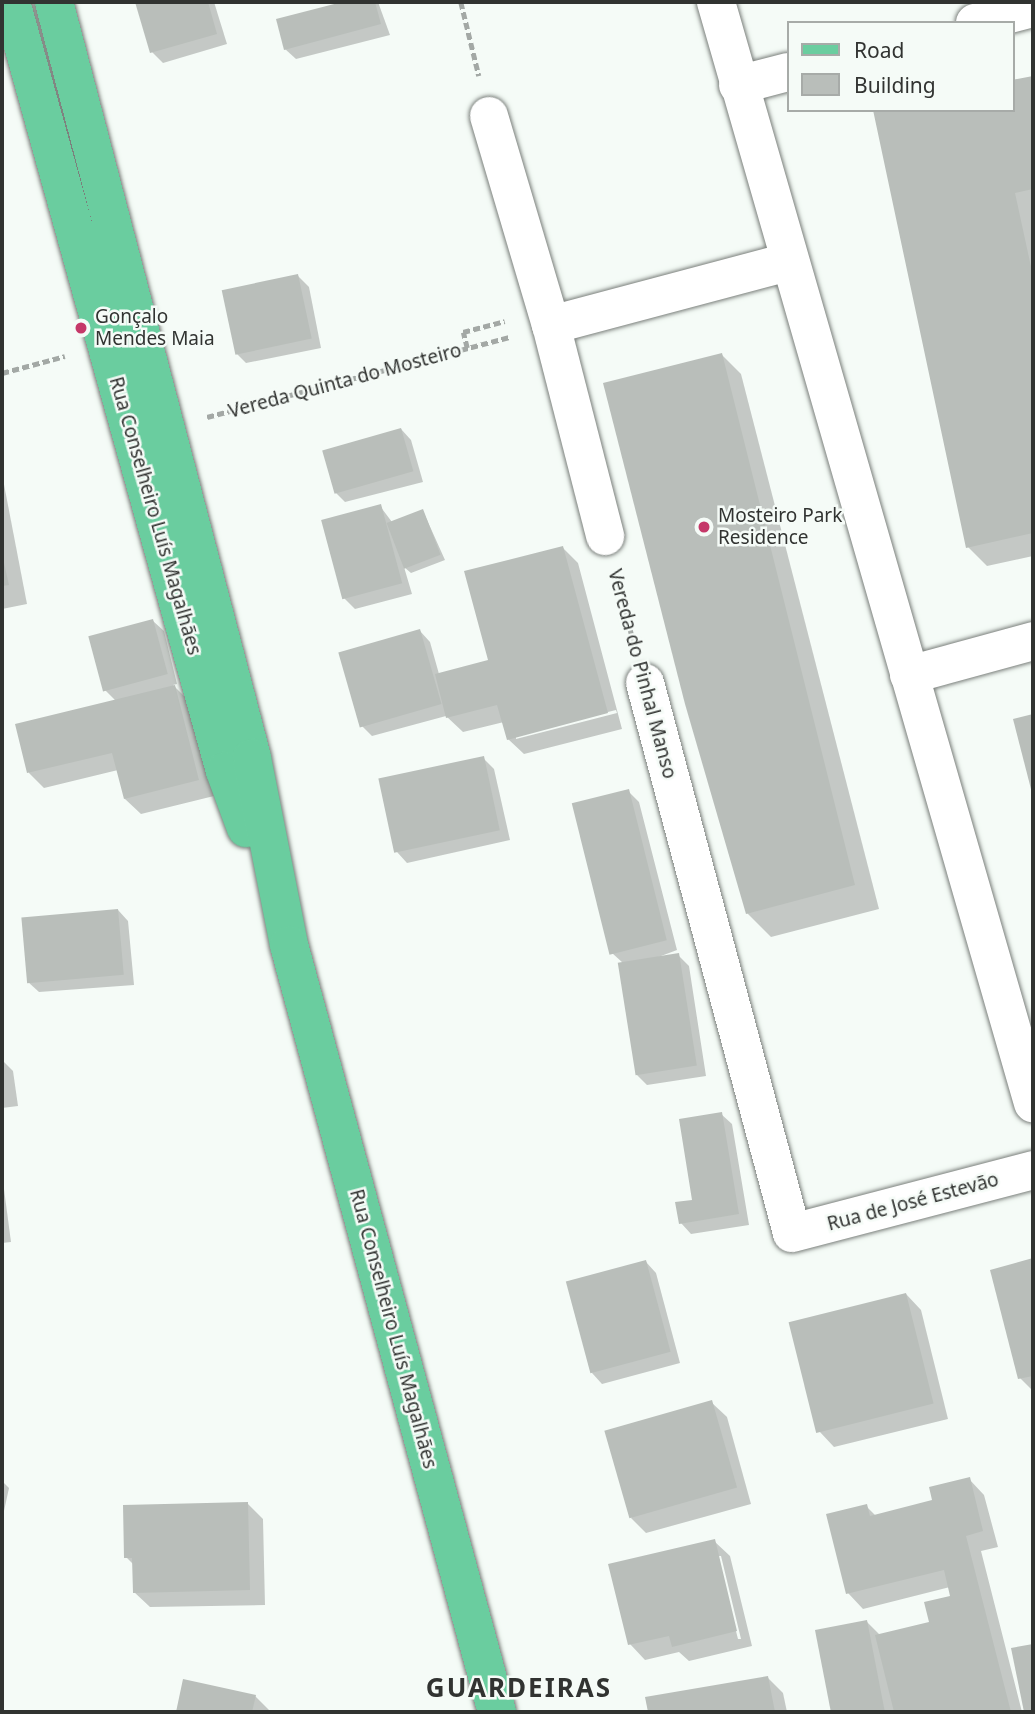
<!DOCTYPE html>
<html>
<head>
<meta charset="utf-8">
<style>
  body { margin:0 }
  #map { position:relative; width:1035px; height:1714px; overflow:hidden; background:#f5fbf7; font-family:"Noto Sans",sans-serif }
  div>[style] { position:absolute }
  .shadow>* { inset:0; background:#0003 }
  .building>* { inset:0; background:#b9beba; transform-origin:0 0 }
  .path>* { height:4.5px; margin-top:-2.25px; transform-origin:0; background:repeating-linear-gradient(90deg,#a3a8a5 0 7px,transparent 0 10.5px) }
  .roads { filter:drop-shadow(0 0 2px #7b807c) drop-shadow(0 0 2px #7b807c) }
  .minor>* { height:38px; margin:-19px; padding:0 19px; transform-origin:19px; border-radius:19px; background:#fff }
  .major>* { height:38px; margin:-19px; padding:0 19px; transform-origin:19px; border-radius:19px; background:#6acd9f }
  .dots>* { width:19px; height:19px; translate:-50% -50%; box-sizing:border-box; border:4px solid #f5fbf7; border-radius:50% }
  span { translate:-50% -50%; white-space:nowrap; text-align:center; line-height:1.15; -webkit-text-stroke:5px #f5fbf7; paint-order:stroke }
  .poi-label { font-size:19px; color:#313331 }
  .left { translate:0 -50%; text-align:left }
  .street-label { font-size:19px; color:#313331 }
  .district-label { font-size:26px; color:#313331; font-weight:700; letter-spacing:2px }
  .frame { position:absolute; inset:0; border:4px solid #313331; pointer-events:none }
  .legend { position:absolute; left:787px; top:21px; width:228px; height:91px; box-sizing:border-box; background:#f5fbf7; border:2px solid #a7aba8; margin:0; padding:9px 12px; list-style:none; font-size:21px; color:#313331 }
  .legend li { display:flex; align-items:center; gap:14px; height:35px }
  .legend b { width:35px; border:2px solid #a7aba8 }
</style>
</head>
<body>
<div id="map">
  <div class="shadow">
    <div style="clip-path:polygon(137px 2px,214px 2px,227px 44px,163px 63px,152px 52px)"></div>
    <div style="clip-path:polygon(348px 2px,378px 2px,390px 35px,296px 59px,285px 49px,278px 20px)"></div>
    <div style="clip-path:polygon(1033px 78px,1033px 556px,987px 566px,968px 547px,1012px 83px)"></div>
    <div style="clip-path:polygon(298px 276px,309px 287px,321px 348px,246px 363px,236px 353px)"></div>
    <div style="clip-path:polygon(722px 355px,741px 374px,879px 909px,771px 937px,747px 913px)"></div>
    <div style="clip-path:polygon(401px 429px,411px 440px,423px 482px,345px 502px,334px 491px)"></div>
    <div style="clip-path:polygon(2px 474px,27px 604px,2px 609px)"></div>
    <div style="clip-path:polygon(380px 506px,392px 522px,423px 511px,445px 560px,411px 573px,404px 567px,412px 594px,355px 609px,344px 598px)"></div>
    <div style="clip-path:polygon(evenodd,563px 548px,578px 563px,622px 729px,524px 754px,508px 739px,504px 722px,463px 732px,446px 716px,372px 736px,361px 725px,420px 631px,430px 642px,439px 674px,490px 662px,563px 548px,616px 710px,617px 713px,516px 739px,516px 735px,616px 710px)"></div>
    <div style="clip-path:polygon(153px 621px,164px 631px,177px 684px,173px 685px,190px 702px,214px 796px,141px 814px,125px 799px,118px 770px,44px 788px,29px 773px,17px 725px,116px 701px,104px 689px)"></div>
    <div style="clip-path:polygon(483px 758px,494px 769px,510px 840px,407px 863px,397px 852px)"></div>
    <div style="clip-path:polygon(628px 791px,639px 802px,677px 950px,653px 959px,678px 955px,689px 966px,706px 1076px,647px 1085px,636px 1074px,623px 963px,612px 953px)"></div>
    <div style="clip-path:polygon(118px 910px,128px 921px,134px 985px,39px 992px,28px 982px)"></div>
    <div style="clip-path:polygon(2px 1060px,13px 1071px,18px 1106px,2px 1108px)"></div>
    <div style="clip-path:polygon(721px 1114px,732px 1124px,749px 1225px,691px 1234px,681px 1223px,694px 1201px)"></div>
    <div style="clip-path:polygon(2px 1174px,11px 1242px,2px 1243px)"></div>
    <div style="clip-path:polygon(1033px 1260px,1033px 1388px,1031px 1389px,1020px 1378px,992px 1271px)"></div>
    <div style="clip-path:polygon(646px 1262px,656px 1273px,680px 1363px,602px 1384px,592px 1373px)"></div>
    <div style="clip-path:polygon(906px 1294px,921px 1310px,948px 1419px,834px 1447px,819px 1431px)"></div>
    <div style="clip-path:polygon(711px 1402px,727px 1417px,751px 1504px,646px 1533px,631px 1518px)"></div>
    <div style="clip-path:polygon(969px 1479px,984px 1495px,998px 1547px,981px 1551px,1022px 1712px,833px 1712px,817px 1631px,867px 1622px,881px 1636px,931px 1623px,952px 1597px,950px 1587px,863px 1609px,848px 1593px,866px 1506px,876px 1516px,935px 1502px)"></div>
    <div style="clip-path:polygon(2px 1481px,9px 1488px,2px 1520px)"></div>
    <div style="clip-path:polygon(247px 1503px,263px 1519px,265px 1605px,150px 1607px,134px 1592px,134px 1565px,126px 1557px)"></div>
    <div style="clip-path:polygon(evenodd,714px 1541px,730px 1556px,752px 1646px,689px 1661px,679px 1652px,645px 1660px,630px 1644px,714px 1541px,717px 1556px,721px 1556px,741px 1639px,738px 1639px,717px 1556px)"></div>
    <div style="clip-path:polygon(768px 1678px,783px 1693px,787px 1712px,650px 1712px,647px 1698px)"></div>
    <div style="clip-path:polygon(184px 1681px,255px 1696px,271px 1712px,178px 1712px)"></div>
  </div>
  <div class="building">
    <div style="clip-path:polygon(135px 2px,208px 2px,217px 34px,150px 53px)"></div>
    <div style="clip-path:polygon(342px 2px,375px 2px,381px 24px,284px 50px,276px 19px)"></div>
    <div style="clip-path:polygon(1033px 76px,1033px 189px,1015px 193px,1033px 276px,1033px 533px,966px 548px,873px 110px,1012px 110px,1012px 80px)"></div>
    <div style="left:298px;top:274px;width:66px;height:78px;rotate:78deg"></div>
    <div style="clip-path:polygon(722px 353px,855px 885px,746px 914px,685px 704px,603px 383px)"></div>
    <div style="left:401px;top:428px;width:45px;height:82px;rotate:74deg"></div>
    <div style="left:381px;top:504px;width:82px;height:62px;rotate:75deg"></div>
    <div style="left:423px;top:509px;width:49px;height:39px;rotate:69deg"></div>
    <div style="clip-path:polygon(563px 546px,608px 713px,507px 740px,497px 705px,446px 718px,435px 674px,488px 660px,464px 571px)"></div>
    <div style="clip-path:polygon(2px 554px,9px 585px,2px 586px)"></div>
    <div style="left:153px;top:619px;width:57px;height:67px;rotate:75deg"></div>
    <div style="left:420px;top:629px;width:78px;height:85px;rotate:74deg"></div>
    <div style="clip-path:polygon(175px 685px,199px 780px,124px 799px,112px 753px,27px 773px,15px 724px)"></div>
    <div style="clip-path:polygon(1033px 714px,1033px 793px,1032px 793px,1013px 719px)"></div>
    <div style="left:484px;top:756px;width:76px;height:108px;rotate:78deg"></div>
    <div style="left:629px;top:789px;width:156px;height:59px;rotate:76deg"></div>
    <div style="left:118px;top:909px;width:66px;height:97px;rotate:85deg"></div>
    <div style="left:679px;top:953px;width:114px;height:62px;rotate:81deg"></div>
    <div style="clip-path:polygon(722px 1112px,739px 1214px,679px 1224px,675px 1202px,692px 1200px,679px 1119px)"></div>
    <div style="clip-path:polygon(1033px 1258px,1033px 1376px,1018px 1379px,990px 1270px)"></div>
    <div style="left:646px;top:1260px;width:95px;height:83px;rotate:75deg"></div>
    <div style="left:906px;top:1293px;width:114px;height:121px;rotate:76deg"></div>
    <div style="left:712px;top:1400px;width:91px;height:112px;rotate:74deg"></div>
    <div style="clip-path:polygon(970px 1477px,983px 1531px,966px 1536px,1011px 1712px,894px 1712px,875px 1635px,929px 1622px,924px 1602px,950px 1596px,944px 1570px,846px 1594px,826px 1514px,867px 1504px,870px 1516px,932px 1500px,929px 1487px)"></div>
    <div style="clip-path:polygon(248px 1502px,250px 1590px,133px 1593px,132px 1558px,124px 1558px,123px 1505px)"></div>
    <div style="clip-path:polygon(715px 1539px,737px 1631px,672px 1647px,669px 1636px,628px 1645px,608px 1564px)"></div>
    <div style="left:867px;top:1620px;width:94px;height:53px;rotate:79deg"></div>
    <div style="clip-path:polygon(1033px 1644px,1033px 1712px,1024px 1712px,1011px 1648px)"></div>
    <div style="clip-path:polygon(768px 1676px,775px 1712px,648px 1712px,645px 1697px)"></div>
    <div style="clip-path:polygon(183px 1679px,256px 1695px,252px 1712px,176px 1712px)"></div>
  </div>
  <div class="path">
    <div style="left:461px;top:2px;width:76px;rotate:76.3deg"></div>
    <div style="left:467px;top:348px;width:16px;rotate:-104deg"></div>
    <div style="left:463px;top:332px;width:43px;rotate:-14.7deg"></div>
    <div style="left:2px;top:373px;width:65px;rotate:-15.1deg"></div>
    <div style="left:207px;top:417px;width:313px;rotate:-14.8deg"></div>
    <div style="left:616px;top:577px;width:68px;rotate:74.7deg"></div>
  </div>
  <div class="roads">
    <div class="minor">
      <div style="left:716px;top:2px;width:1146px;rotate:73.94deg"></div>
      <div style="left:975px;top:23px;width:60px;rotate:-14.5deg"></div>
      <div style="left:738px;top:85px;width:52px;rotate:-14.6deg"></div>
      <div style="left:489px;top:116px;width:218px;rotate:73.5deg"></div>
      <div style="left:551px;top:325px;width:218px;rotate:75.6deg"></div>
      <div style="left:551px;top:325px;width:245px;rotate:-14.9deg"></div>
      <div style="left:909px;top:675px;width:129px;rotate:-15.3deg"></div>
      <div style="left:645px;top:683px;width:569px;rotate:75.04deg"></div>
      <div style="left:792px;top:1233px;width:249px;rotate:-14.6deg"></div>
    </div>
    <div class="major">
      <div style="left:11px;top:2px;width:798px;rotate:74.45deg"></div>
      <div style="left:225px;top:771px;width:61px;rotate:69.8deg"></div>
      <div style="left:54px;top:2px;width:781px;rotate:75.32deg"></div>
      <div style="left:252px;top:758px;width:191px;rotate:78.8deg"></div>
      <div style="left:289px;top:945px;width:795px;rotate:74.83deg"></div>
    </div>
  </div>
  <div class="dots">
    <div style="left:81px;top:328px;background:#c53869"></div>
    <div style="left:704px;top:527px;background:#c53869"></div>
  </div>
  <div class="poi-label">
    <span class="left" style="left:95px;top:328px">Gonçalo<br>Mendes Maia</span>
    <span class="left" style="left:718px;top:527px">Mosteiro Park<br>Residence</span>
  </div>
  <div class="street-label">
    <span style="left:345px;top:381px;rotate:-15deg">Vereda Quinta do Mosteiro</span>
    <span style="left:155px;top:516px;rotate:74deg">Rua Conselheiro Luís Magalhães</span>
    <span style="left:642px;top:674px;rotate:75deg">Vereda do Pinhal Manso</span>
    <span style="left:913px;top:1202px;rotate:-15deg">Rua de José Estevão</span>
    <span style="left:393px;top:1329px;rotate:75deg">Rua Conselheiro Luís Magalhães</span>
  </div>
  <div class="district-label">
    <span style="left:519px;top:1688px">GUARDEIRAS</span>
  </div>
  <div class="frame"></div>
  <ul class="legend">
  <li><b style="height:9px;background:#6acd9f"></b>Road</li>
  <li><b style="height:19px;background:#b9beba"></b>Building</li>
  </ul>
</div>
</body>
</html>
